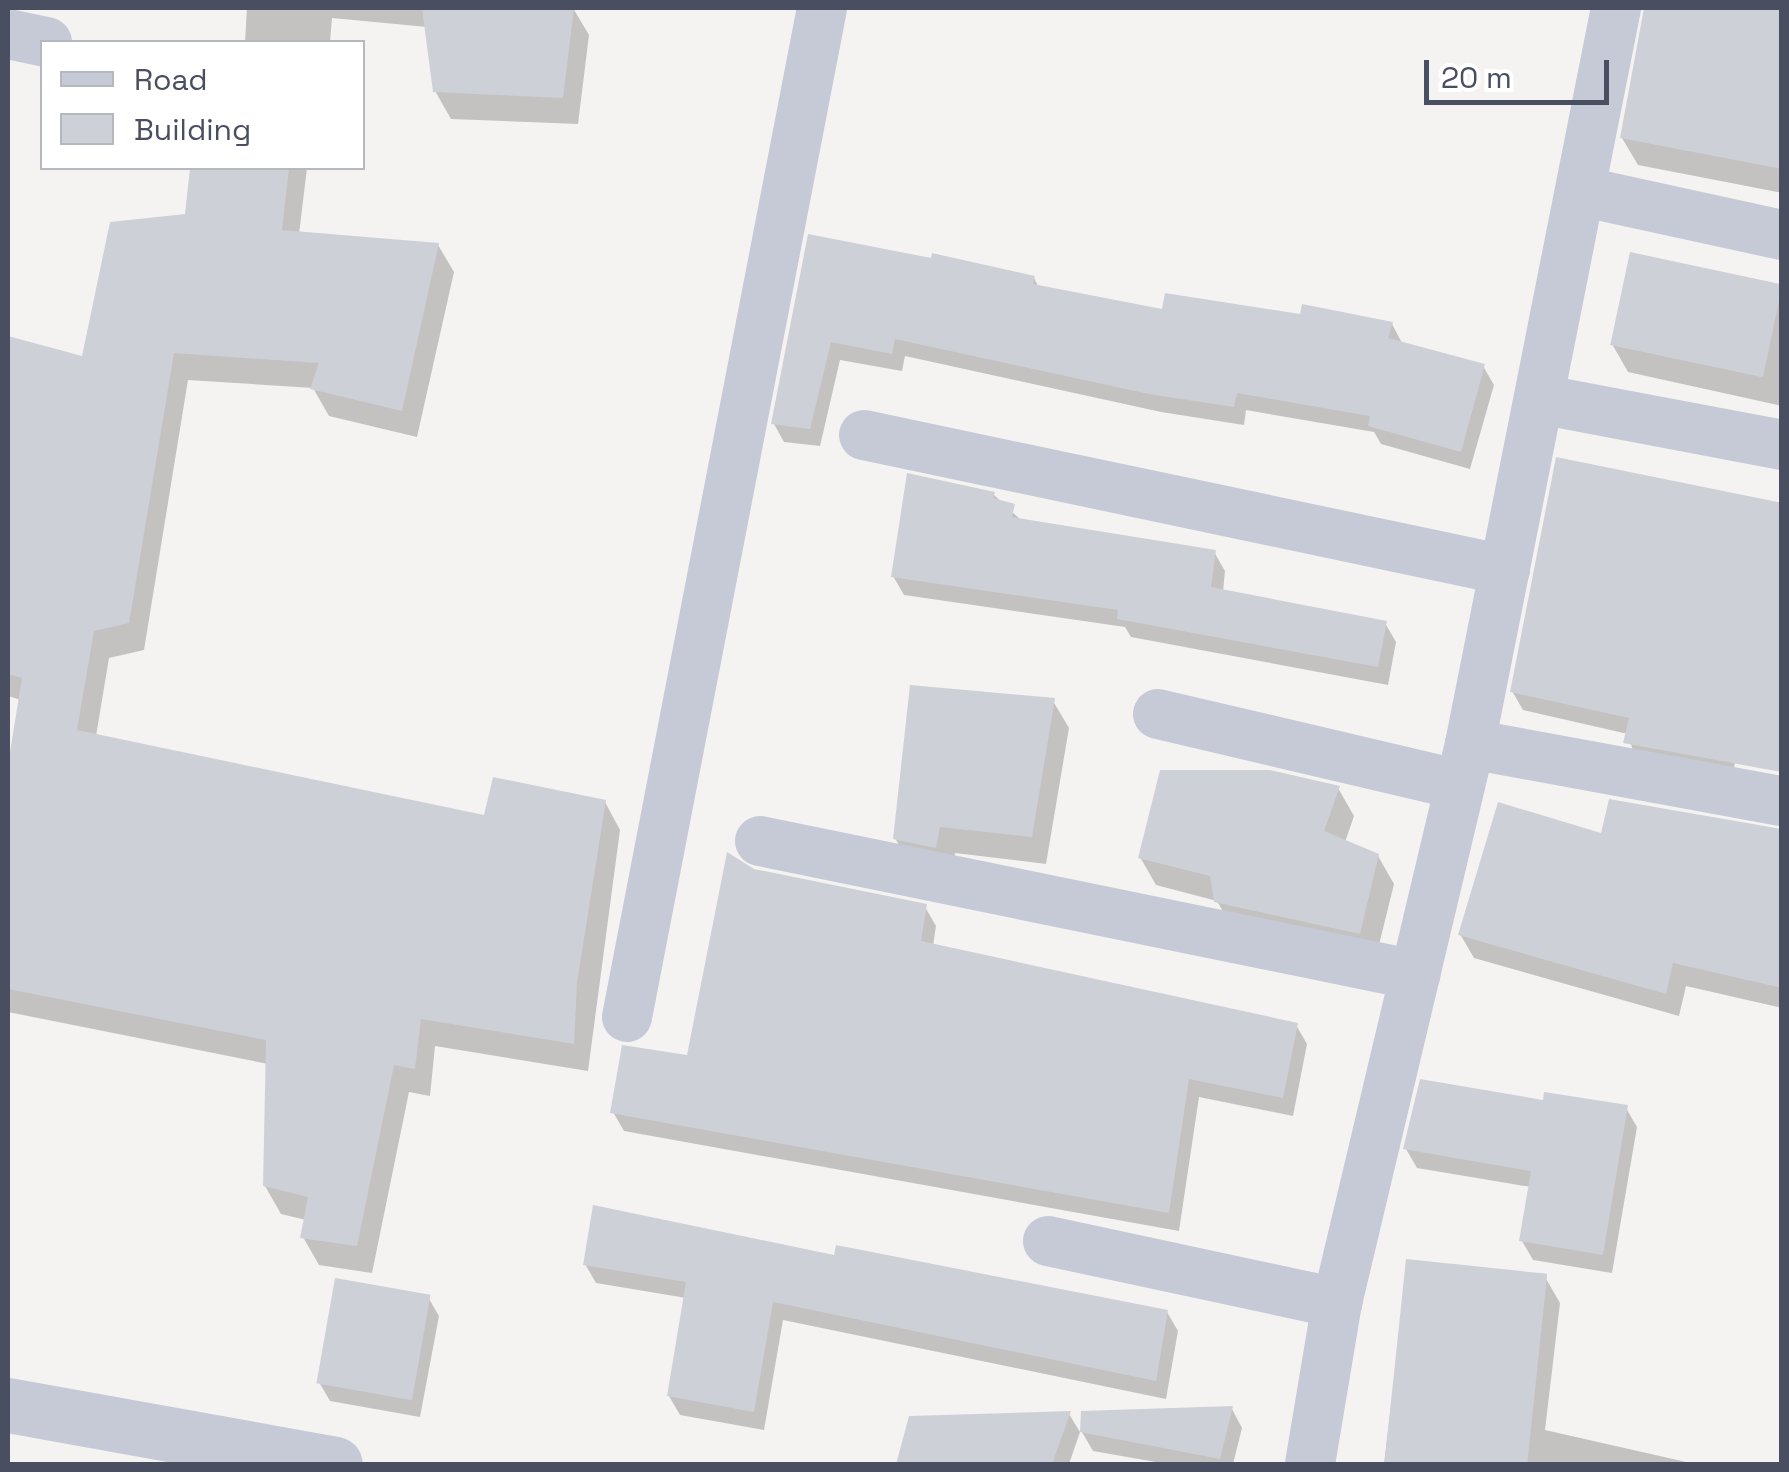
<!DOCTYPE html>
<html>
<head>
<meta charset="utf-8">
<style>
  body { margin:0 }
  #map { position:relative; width:1789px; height:1472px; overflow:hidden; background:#f4f3f2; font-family:"Space Grotesk",sans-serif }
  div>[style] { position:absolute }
  .shadow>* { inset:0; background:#0003 }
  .building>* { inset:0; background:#ced0d7; transform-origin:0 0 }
  .minor>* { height:50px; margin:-25px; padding:0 25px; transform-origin:25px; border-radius:25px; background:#c6cad7 }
  .tertiary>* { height:55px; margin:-27.5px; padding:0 27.5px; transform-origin:27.5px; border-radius:27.5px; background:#c6cad7 }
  span { translate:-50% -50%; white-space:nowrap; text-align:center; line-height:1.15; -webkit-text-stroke:8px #fff; paint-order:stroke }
  .frame { position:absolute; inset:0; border:10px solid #494e60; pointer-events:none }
  .legend { position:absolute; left:40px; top:40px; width:325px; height:130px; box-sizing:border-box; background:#fff; border:2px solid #b6b8bf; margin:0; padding:12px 18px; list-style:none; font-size:30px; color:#494e60 }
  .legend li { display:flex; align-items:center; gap:20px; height:50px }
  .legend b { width:50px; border:2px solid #b6b8bf }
  .scale { position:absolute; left:1424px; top:60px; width:185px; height:45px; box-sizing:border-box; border:5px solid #494e60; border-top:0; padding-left:12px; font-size:30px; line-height:35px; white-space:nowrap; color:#494e60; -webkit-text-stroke:8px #fff; paint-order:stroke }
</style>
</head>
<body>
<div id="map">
  <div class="shadow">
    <div style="clip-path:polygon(247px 8px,573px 8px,589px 35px,578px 124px,451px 119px,435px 91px,427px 27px,332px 18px,330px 42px,245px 42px)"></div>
    <div style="clip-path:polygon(1645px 8px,1782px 11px,1782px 193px,1638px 165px,1622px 138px)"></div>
    <div style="clip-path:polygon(193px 168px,307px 168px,299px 234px,438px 245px,454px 272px,417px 437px,329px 416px,313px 388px,188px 380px,144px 650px,109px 658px,96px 736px,486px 818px,605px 802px,620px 830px,588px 1071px,435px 1046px,430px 1096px,409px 1092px,372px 1273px,319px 1265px,303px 1237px,306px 1220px,281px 1214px,265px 1186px,268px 1064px,8px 1012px,8px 778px,21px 700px,8px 696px,8px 565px,16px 544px,8px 542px,8px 339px,84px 359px,187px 217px)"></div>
    <div style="clip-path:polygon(810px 237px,1034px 278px,1039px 288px,1164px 312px,1392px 324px,1402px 343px,1483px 366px,1494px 385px,1470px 469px,1381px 444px,1374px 432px,1246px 410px,1244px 425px,1161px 412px,905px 356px,902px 371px,840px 360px,820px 446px,784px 442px,774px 424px)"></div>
    <div style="clip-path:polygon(1632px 255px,1782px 285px,1782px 406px,1628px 372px,1612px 344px)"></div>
    <div style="clip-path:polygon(993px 494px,1022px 521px,1214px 552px,1225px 571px,1223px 592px,1385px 623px,1396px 642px,1388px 685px,1131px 637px,1125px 627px,904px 595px,893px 576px)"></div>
    <div style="clip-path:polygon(1782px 505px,1732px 779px,1636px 761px,1628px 734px,1523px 710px,1512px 691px)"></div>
    <div style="clip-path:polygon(1053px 701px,1069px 728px,1046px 864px,955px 853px,951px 874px,911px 866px,895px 838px)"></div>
    <div style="clip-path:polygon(1338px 788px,1354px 816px,1345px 842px,1378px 856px,1394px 884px,1375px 961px,1233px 929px,1217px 901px,1156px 885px,1140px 857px)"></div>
    <div style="clip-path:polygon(1603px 836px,1782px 877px,1782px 1008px,1686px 986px,1679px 1016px,1474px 958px,1460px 934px)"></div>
    <div style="clip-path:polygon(753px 872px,925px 907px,936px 926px,933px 946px,1296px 1025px,1307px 1044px,1293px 1116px,1199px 1097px,1179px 1231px,624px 1131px,613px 1112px,689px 1058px)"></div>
    <div style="clip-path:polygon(1545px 1103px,1626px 1108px,1637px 1127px,1612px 1273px,1533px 1260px,1522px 1241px,1531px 1187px,1417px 1168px,1406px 1149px)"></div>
    <div style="clip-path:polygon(1408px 1262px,1545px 1277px,1560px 1303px,1545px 1430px,1695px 1464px,1384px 1464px)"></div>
    <div style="clip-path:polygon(585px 1264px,1167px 1312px,1178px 1331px,1166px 1399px,783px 1320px,764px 1430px,680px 1415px,669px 1396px,686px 1298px,596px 1283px)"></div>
    <div style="clip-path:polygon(428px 1297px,439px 1316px,420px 1417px,330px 1401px,319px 1382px)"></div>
    <div style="clip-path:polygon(1232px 1409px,1242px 1428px,1233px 1464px,1167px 1464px,1093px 1451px,1082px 1432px)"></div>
    <div style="clip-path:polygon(1069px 1414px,1080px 1432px,1069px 1464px,899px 1464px,911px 1418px)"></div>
  </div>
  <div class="building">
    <div style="clip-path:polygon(422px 8px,574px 8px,563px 98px,433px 92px)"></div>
    <div style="clip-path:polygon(1644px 8px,1782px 8px,1782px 169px,1620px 138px)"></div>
    <div style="clip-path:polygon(190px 168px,289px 168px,282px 230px,439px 243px,402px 411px,310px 389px,319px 363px,174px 353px,129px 623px,94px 631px,77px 730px,484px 815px,493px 777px,606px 800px,577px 983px,574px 1044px,421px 1019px,415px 1069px,394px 1065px,357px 1246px,300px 1238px,308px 1197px,263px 1186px,266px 1040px,8px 989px,8px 764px,22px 678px,8px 674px,8px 336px,82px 356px,110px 222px,185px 214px)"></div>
    <div style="clip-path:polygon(808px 234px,931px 258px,932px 253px,1035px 276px,1033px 284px,1162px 309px,1165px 293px,1300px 314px,1302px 304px,1393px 322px,1388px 338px,1485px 364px,1461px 452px,1368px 426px,1370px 416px,1237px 393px,1234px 407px,1149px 394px,895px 339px,892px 354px,831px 342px,810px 429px,771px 424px)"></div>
    <div style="left:1630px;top:252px;width:156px;height:95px;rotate:12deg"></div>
    <div style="clip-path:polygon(1556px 457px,1782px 503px,1782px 772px,1623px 743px,1629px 718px,1510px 692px)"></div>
    <div style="clip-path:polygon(907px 473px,995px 492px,993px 498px,1015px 504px,1012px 517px,1216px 550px,1211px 587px,1387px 621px,1378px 667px,1117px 619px,1118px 610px,891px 577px)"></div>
    <div style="clip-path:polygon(910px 685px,1055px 698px,1032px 837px,940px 827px,936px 848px,893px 839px)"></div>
    <div style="clip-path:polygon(1160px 770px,1270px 770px,1340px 786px,1324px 831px,1379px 854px,1360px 934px,1214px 902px,1210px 876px,1138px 858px)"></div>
    <div style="clip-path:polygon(1609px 799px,1782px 829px,1782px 988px,1673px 963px,1666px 994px,1458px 935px,1498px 802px,1601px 833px)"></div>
    <div style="clip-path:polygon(727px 852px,754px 869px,927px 904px,921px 941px,1298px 1023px,1283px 1098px,1189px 1079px,1169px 1213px,610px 1113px,622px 1045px,687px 1055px)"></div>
    <div style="clip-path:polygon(1420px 1079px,1543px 1100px,1544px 1092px,1628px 1105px,1603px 1255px,1519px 1241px,1531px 1171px,1403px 1149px)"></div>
    <div style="clip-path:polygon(593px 1205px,834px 1255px,836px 1245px,1168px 1310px,1156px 1381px,773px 1302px,754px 1412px,667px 1396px,686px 1282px,583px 1265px)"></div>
    <div style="left:1406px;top:1259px;width:142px;height:207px;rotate:6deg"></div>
    <div style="left:335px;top:1278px;width:97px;height:107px;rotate:10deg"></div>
    <div style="clip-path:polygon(1233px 1406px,1220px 1459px,1080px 1432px,1081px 1411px)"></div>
    <div style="clip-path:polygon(1071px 1411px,1052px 1464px,896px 1464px,909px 1416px)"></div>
  </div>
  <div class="minor">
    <div style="left:8px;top:34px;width:40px;rotate:12deg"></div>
    <div style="left:1580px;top:191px;width:207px;rotate:12.3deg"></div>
    <div style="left:1539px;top:399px;width:247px;rotate:10.7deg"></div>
    <div style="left:864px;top:435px;width:655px;rotate:11.89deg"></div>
    <div style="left:1158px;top:714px;width:310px;rotate:13.2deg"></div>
    <div style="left:1470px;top:744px;width:317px;rotate:10.4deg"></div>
    <div style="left:760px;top:841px;width:669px;rotate:11.56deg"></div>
    <div style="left:627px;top:1017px;width:1028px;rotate:-79.06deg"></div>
    <div style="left:1048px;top:1241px;width:296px;rotate:12.1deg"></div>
    <div style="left:1310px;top:1464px;width:163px;rotate:-80.5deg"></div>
    <div style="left:1337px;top:1303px;width:575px;rotate:-76.62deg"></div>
    <div style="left:1470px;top:744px;width:750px;rotate:-78.78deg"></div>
  </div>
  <div class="tertiary">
    <div style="left:8px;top:1405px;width:332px;rotate:10.2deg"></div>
  </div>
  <div class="frame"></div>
  <ul class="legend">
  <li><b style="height:12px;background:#c6cad7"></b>Road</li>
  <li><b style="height:28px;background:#ced0d7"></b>Building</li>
  </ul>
  <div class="scale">20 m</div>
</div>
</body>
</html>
